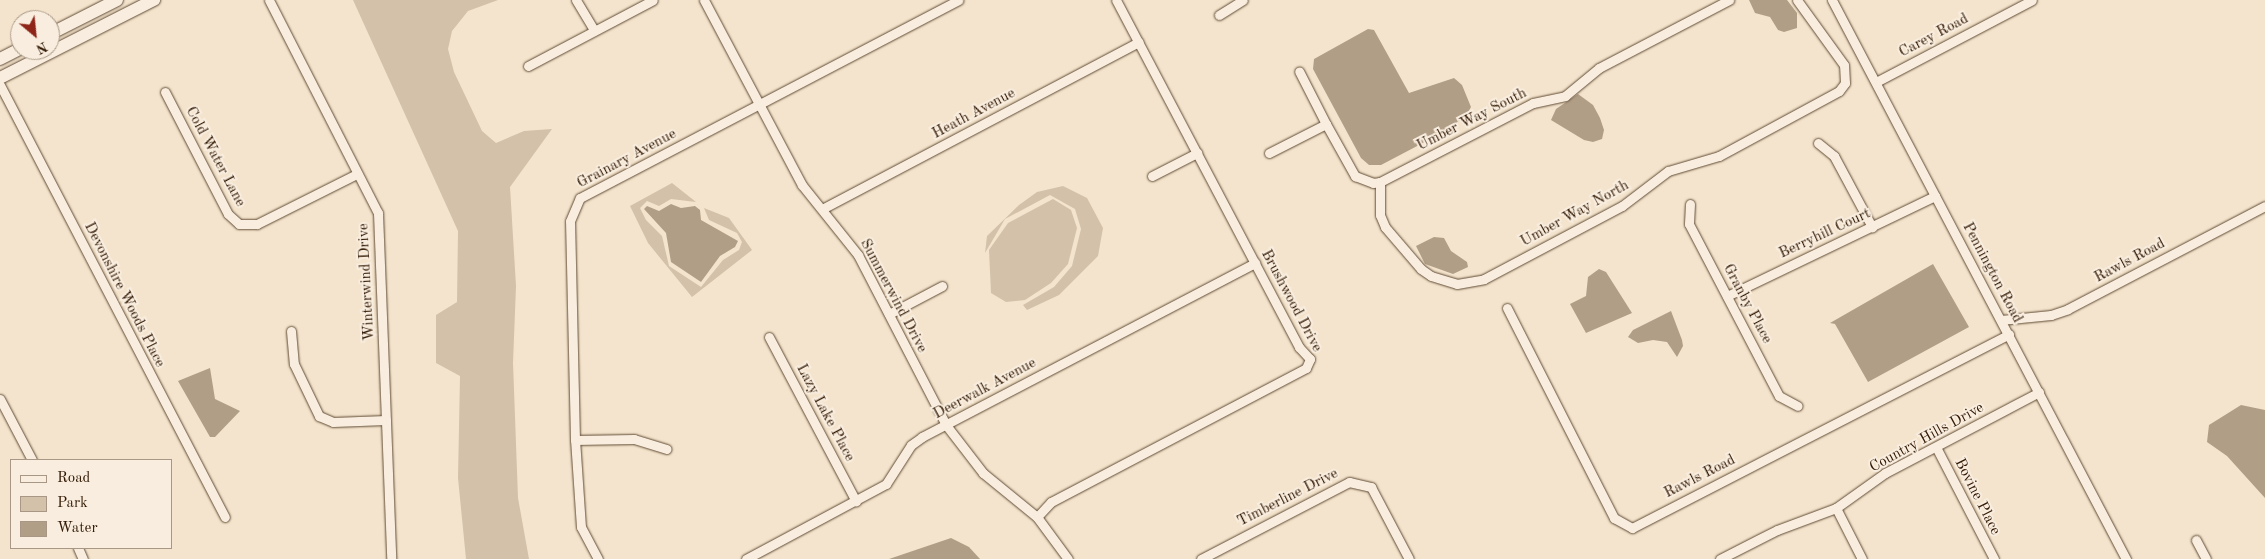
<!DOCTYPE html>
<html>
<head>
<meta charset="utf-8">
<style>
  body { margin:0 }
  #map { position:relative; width:2265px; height:559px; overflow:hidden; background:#f4e4cd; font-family:"Old Standard TT",serif }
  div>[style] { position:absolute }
  .green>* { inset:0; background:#d3c1aa }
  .water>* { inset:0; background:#b19e87 }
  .roads { filter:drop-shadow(0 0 1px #604a33) drop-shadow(0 0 1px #604a33) }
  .street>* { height:9px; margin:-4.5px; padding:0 4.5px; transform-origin:4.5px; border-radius:4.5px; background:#f8edde }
  .secondary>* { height:12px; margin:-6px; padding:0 6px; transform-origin:6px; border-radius:6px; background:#f8edde }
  span { translate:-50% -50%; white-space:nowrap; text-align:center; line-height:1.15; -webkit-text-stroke:4px #f8edde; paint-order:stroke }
  .street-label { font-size:15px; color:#2f1600 }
  .legend { position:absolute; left:10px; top:459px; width:162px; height:90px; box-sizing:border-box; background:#f8edde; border:1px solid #a89785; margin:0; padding:6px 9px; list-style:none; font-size:15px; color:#2f1600 }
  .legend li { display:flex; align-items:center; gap:10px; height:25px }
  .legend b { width:25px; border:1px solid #a89785 }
  .north { position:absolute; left:10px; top:10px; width:50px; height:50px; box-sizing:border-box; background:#f8edde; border:1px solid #a89785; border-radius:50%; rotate:152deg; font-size:14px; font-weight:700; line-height:20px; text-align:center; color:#2f1600 }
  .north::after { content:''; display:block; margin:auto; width:18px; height:22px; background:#8f2418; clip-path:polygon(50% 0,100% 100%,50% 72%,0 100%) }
</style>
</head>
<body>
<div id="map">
  <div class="green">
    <div style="clip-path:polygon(353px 0,498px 0,468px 11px,452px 31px,448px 49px,454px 72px,482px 131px,496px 143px,524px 131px,552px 129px,510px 187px,516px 286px,513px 363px,518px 498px,529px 559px,466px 559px,458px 478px,460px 376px,436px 363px,436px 315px,457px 302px,458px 231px)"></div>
    <div style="clip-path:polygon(672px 183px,696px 202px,671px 199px,659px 206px,647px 201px,640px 208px,646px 220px,662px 236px,669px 266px,701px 287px,723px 260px,739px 250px,742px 242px,737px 233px,709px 220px,704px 208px,729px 218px,752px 250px,692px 297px,648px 243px,630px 206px)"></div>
    <div style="clip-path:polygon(1063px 186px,1087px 198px,1103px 228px,1098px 256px,1059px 295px,1027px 310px,1023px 305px,1054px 287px,1072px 266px,1081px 229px,1075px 209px,1050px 195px,1005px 219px,985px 253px,987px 236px,1019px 205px,1037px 192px)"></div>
    <div style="clip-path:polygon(1053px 199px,1071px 210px,1077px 228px,1068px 264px,1051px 283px,1025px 300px,1006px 302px,991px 293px,989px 250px,1008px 223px)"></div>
  </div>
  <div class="water">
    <div style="clip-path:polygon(1749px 0,1787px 0,1797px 13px,1797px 28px,1784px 32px,1778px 30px,1770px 17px,1755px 13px)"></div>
    <div style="clip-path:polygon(1368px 29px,1374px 30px,1409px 93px,1454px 78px,1462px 85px,1471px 107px,1466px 116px,1440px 134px,1381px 165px,1369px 165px,1361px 158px,1313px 69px,1314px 59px)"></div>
    <div style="clip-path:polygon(1578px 94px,1593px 105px,1600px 118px,1604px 130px,1602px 139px,1593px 142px,1584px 140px,1551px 120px,1556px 109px)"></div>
    <div style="clip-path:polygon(671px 204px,681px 208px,695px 206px,700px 210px,701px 220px,738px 241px,735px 247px,720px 256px,701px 282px,671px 262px,666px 233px,644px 209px,647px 206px,659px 211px)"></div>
    <div style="clip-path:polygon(1434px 237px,1444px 238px,1451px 251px,1467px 262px,1468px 267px,1453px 274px,1425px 264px,1416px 246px)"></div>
    <div style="clip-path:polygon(1933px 264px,1969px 327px,1868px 382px,1835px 324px,1830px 323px)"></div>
    <div style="clip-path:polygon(1599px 269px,1606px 272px,1632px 313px,1586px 333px,1570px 304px,1586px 296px,1588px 277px)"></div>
    <div style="clip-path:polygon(1671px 311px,1682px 340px,1683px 346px,1677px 357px,1667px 342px,1653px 340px,1638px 343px,1628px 337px,1633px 330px)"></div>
    <div style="clip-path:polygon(210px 368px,215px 399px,240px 411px,215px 437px,210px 437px,178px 381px)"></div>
    <div style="clip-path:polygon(2241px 405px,2265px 410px,2265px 498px,2227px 456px,2207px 442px,2209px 425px)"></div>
    <div style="clip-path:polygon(951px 538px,969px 547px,980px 559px,889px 559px)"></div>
  </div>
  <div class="roads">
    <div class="street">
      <div style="left:269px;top:0;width:239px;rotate:62.9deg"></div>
      <div style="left:378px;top:213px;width:346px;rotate:87.8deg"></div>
      <div style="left:576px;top:0;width:35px;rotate:59deg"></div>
      <div style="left:704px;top:0;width:209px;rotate:62.1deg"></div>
      <div style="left:802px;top:185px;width:90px;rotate:51.3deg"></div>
      <div style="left:858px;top:255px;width:191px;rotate:62.6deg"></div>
      <div style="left:946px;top:425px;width:61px;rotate:52.4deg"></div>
      <div style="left:983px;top:473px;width:70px;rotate:39.2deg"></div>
      <div style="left:1037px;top:517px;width:52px;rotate:53.6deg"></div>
      <div style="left:1832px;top:0;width:632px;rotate:62.26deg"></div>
      <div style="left:1219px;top:15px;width:28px;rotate:-32deg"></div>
      <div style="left:528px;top:66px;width:141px;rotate:-27.8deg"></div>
      <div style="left:1876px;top:82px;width:176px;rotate:-27.7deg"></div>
      <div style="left:0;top:85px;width:487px;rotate:62.5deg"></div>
      <div style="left:165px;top:92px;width:137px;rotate:62.7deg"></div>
      <div style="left:228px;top:214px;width:15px;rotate:42deg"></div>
      <div style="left:239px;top:224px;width:18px"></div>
      <div style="left:257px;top:224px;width:112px;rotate:-26.6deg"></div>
      <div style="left:1326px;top:124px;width:60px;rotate:60.9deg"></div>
      <div style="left:1355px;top:176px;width:19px;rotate:21deg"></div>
      <div style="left:1373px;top:183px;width:7px;rotate:-8deg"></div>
      <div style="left:1380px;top:182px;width:172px;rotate:-27.3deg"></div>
      <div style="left:1533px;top:103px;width:33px;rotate:-12deg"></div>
      <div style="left:1565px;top:96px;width:44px;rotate:-39.5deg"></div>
      <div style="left:1599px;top:68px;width:147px;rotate:-27.6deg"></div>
      <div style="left:1818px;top:143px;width:21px;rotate:39deg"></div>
      <div style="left:1834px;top:156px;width:81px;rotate:61.8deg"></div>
      <div style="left:1269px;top:153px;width:64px;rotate:-27deg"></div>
      <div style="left:1326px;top:124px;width:59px;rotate:-117deg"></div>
      <div style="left:1152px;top:176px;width:51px;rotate:-27.1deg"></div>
      <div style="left:1380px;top:182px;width:33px;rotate:90deg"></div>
      <div style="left:1380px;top:215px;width:13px;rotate:67deg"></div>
      <div style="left:1385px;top:227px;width:55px;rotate:49.4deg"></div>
      <div style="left:1421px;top:269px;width:12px;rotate:35deg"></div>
      <div style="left:1431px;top:276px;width:27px;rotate:17deg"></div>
      <div style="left:1457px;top:284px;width:27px;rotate:-10deg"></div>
      <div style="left:1484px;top:279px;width:156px;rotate:-27.9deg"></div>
      <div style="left:1622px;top:206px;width:58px;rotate:-37.3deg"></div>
      <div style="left:1668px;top:171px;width:53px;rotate:-16.4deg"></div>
      <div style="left:1719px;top:156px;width:136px;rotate:-28.4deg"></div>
      <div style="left:1839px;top:91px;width:10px;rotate:-53deg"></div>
      <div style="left:1845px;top:83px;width:18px;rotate:-93deg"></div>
      <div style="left:1844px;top:65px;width:80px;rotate:-125.9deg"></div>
      <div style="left:1690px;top:204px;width:20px;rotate:93deg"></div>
      <div style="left:1689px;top:224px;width:194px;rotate:62.4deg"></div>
      <div style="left:1779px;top:396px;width:21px;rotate:28deg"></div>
      <div style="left:822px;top:209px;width:358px;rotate:-27.8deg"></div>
      <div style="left:1727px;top:296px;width:231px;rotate:-25.7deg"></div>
      <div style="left:1507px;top:308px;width:236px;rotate:63deg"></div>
      <div style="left:1614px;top:518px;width:21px;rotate:29deg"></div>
      <div style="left:1632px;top:528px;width:424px;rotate:-27.2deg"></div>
      <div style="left:889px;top:314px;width:60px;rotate:-27.8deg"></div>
      <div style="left:2001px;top:320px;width:50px;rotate:-5.7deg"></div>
      <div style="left:2051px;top:315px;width:18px;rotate:-19deg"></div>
      <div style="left:2068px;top:309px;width:222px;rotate:-27.6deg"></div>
      <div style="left:291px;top:331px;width:33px;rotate:85deg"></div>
      <div style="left:294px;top:364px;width:58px;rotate:64.3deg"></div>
      <div style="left:319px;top:416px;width:15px;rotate:23deg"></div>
      <div style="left:333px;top:422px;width:53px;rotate:-2.2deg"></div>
      <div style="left:769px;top:337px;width:186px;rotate:62.1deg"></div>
      <div style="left:0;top:399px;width:69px;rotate:62.3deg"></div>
      <div style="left:575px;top:440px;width:59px;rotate:-1deg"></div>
      <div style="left:634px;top:439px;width:34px;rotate:17deg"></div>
      <div style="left:1936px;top:447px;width:126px;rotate:62.6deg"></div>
      <div style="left:1836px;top:508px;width:57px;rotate:63deg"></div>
      <div style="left:1037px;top:517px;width:21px;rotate:-47deg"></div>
      <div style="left:1051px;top:502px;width:288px;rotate:-27.7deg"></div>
      <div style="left:1306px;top:368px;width:10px;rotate:-66deg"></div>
      <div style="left:1310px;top:359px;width:16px;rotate:-133deg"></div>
      <div style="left:1299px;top:347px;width:392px;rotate:-117.8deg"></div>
      <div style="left:2196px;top:540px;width:21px;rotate:62deg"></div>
      <div style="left:78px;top:548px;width:12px;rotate:66deg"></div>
      <div style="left:598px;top:559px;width:36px;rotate:-118deg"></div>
      <div style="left:581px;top:527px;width:87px;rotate:-93.9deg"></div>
      <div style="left:575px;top:440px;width:219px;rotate:-91.3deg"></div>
      <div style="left:570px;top:221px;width:25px;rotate:-67deg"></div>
      <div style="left:580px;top:198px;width:427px;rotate:-27.6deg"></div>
      <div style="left:746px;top:559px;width:159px;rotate:-28.2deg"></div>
      <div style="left:886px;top:484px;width:46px;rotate:-57.3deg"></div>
      <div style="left:911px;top:445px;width:14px;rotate:-36deg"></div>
      <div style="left:922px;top:437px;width:376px;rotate:-27.6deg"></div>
      <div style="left:1201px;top:559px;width:167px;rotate:-27.5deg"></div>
      <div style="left:1349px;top:482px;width:23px;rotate:13deg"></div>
      <div style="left:1371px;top:487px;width:81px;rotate:62.2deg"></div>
      <div style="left:1720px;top:559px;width:64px;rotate:-27deg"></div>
      <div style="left:1777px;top:530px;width:63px;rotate:-20.4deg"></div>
      <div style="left:1836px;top:508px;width:60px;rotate:-35.5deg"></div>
      <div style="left:1885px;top:473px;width:174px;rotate:-27.7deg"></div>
    </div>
    <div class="secondary">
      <div style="left:50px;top:34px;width:75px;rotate:-26.9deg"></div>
      <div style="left:0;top:59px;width:22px;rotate:-27deg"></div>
      <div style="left:0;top:78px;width:173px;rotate:-26.9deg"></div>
    </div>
  </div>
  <div class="street-label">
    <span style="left:1934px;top:36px;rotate:-28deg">Carey Road</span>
    <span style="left:974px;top:114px;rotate:-28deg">Heath Avenue</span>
    <span style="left:1472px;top:120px;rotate:-27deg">Umber Way South</span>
    <span style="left:215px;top:157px;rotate:62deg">Cold Water Lane</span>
    <span style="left:627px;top:159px;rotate:-28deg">Grainary Avenue</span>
    <span style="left:1575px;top:214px;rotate:-29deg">Umber Way North</span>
    <span style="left:1825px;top:234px;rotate:-25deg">Berryhill Court</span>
    <span style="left:2130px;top:261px;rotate:-28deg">Rawls Road</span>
    <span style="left:1992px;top:273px;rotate:62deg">Pennington Road</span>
    <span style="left:367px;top:282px;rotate:-93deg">Winterwind Drive</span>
    <span style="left:124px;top:295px;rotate:63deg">Devonshire Woods Place</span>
    <span style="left:893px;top:296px;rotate:62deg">Summerwind Drive</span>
    <span style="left:1291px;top:301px;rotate:62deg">Brushwood Drive</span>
    <span style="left:1747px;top:304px;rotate:62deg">Granby Place</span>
    <span style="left:985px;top:389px;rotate:-28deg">Deerwalk Avenue</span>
    <span style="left:825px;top:413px;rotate:62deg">Lazy Lake Place</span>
    <span style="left:1927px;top:438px;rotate:-29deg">Country Hills Drive</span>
    <span style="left:1700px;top:477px;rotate:-27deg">Rawls Road</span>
    <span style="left:1977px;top:497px;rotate:63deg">Bovine Place</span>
    <span style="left:1288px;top:498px;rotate:-27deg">Timberline Drive</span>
  </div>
  <ul class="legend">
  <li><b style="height:6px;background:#f8edde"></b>Road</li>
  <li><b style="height:14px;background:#d3c1aa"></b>Park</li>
  <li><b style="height:14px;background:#b19e87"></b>Water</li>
  </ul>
  <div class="north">N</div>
</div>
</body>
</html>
